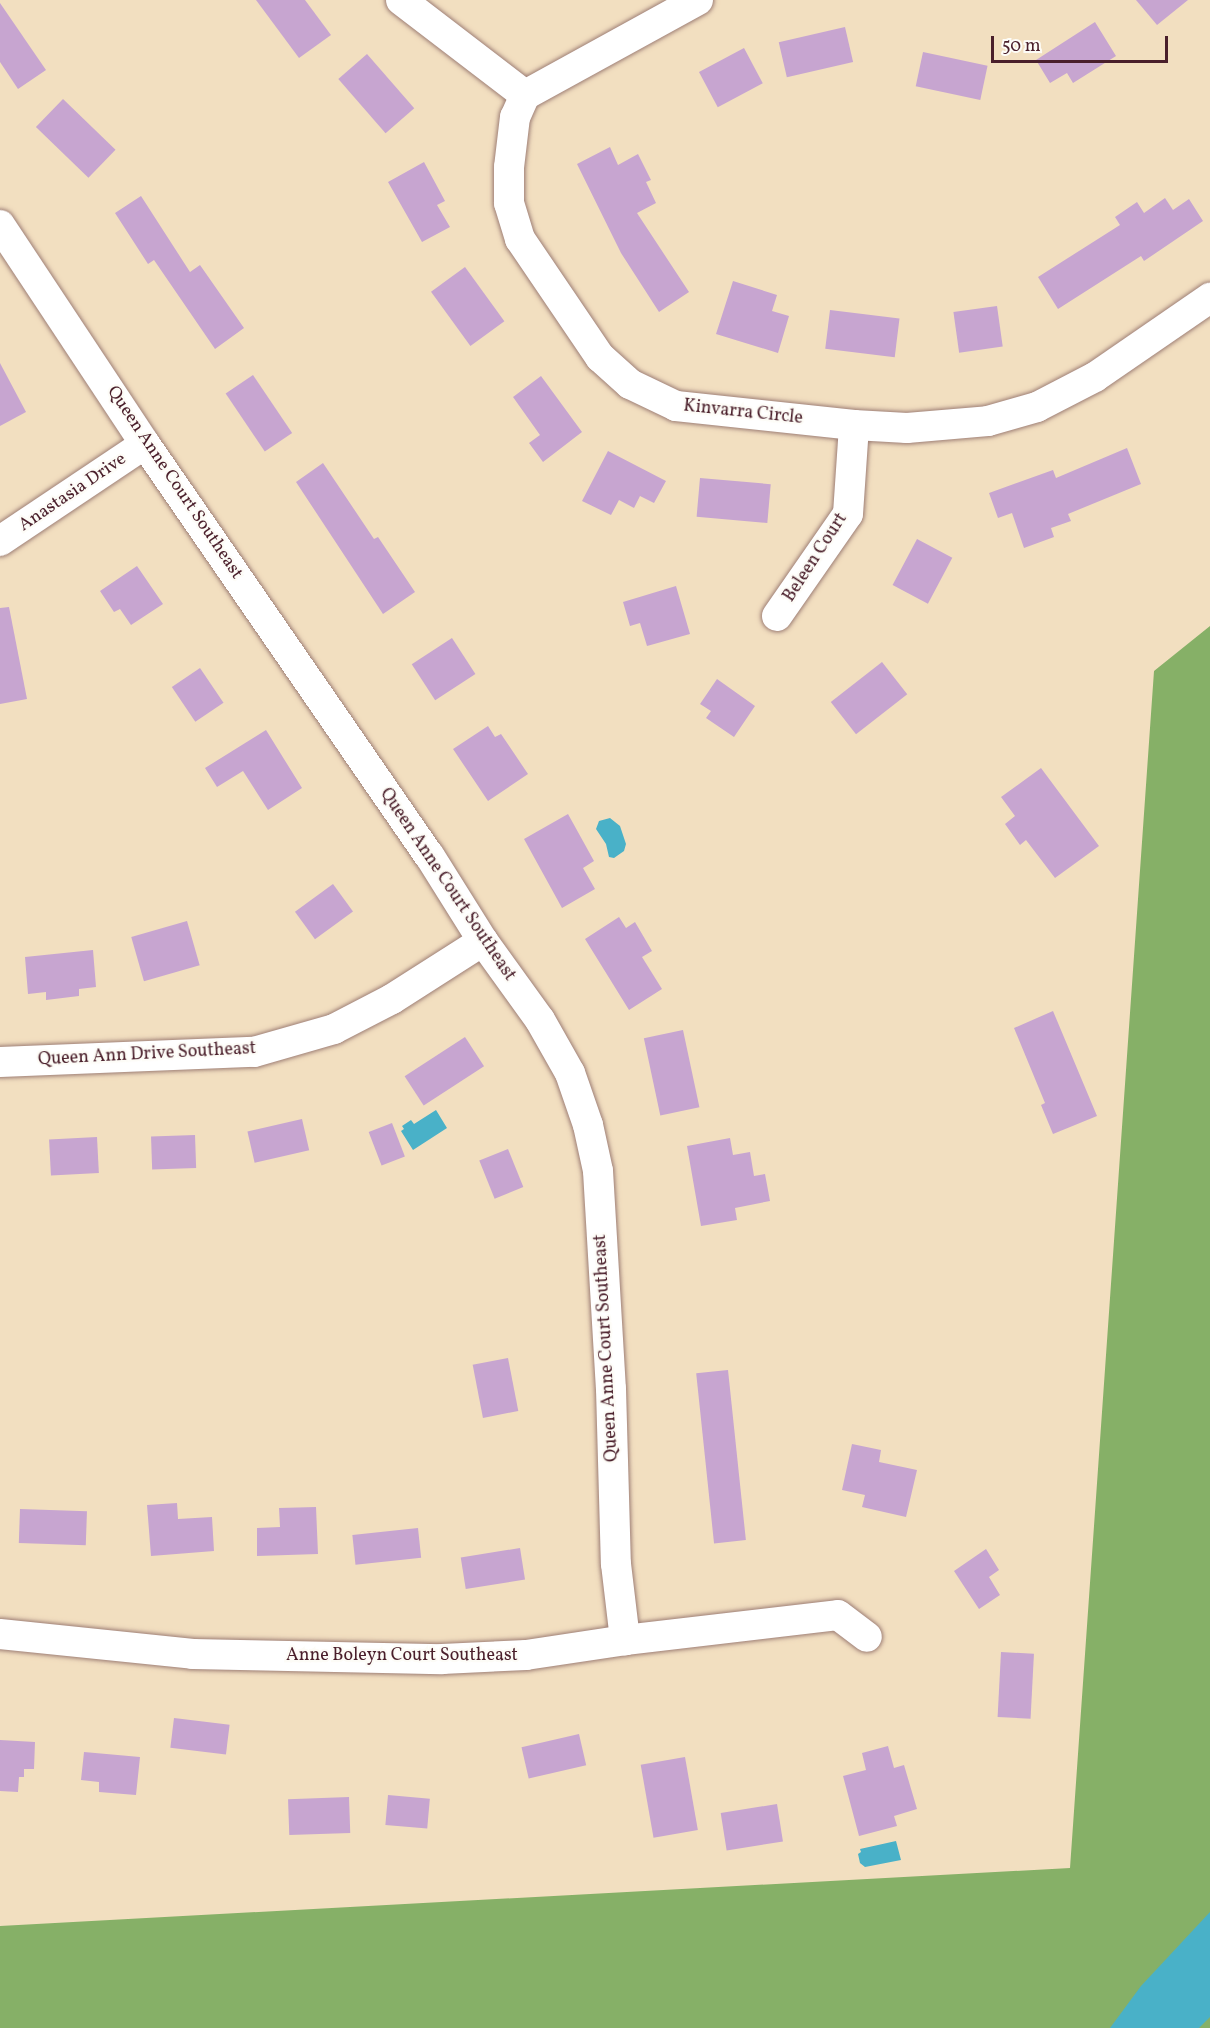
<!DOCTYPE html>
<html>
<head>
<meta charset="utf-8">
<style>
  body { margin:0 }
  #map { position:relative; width:1210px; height:2028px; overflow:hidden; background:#f2dfc0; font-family:Vollkorn,serif }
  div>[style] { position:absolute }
  .forest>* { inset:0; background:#86b067 }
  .water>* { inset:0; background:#49b1c8 }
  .building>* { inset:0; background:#c7a5d0; transform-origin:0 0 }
  .roads { filter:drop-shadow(0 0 2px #9e7f76) drop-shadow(0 0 2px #9e7f76) }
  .minor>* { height:30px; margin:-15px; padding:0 15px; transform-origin:15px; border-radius:15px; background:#fff }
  span { translate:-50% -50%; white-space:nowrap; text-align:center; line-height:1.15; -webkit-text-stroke:4.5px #fdfcf7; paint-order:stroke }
  .street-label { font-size:18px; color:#4a1f2b }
  .scale { position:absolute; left:991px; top:36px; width:177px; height:27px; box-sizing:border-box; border:3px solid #4a1f2b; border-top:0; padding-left:8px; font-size:18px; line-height:21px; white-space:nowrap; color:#4a1f2b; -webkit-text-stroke:4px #fdfcf7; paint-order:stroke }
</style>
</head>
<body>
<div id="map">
  <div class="forest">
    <div style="clip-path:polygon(1210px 626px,1210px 2028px,0 2028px,0 1926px,1070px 1868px,1154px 671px)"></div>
  </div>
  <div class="water">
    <div style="clip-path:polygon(610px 818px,620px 826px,626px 844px,624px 851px,614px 858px,609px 857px,606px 844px,596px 829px,599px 821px)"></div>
    <div style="clip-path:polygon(436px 1110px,447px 1128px,413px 1150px,401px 1131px,404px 1129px,402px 1126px,411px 1120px,414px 1124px)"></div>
    <div style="clip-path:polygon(896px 1841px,901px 1860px,865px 1867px,860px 1863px,858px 1854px,861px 1852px,860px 1849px)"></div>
    <div style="clip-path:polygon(1210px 1912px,1210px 2017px,1199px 2028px,1110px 2028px,1141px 1986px)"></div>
  </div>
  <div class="building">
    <div style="clip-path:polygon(256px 0,305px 0,331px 35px,299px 58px)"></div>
    <div style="clip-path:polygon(1136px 0,1188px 0,1157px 25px)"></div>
    <div style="clip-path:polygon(0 3px,46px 70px,18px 89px,0 62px)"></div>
    <div style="clip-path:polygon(1095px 22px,1116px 56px,1073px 83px,1067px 73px,1050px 83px,1036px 60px)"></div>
    <div style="left:845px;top:27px;width:36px;height:68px;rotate:77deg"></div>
    <div style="left:744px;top:48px;width:40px;height:51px;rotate:62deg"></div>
    <div style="left:923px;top:52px;width:66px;height:35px;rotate:12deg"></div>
    <div style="left:367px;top:54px;width:72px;height:38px;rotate:49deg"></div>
    <div style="left:63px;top:99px;width:73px;height:39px;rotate:44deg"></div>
    <div style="clip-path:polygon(610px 147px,618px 165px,638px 154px,651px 180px,646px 182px,656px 203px,637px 213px,689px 292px,659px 312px,621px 253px,577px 164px)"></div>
    <div style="clip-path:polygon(424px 162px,445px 201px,437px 205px,450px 227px,422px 242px,388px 182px)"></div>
    <div style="clip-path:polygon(141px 196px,190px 272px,200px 265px,244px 328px,215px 349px,154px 260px,148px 264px,115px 213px)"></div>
    <div style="clip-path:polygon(1165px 198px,1173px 210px,1189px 199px,1203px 221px,1144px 261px,1141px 256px,1058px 309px,1038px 277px,1120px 225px,1115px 217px,1137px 202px,1144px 213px)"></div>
    <div style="left:465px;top:267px;width:67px;height:42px;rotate:54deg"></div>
    <div style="clip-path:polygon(733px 281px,777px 295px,772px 311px,789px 316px,778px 353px,716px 334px)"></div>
    <div style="left:997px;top:306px;width:41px;height:44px;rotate:82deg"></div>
    <div style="left:830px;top:310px;width:70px;height:39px;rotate:7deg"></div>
    <div style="clip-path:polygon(0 363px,26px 412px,0 426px)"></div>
    <div style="left:253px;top:375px;width:70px;height:33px;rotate:56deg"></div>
    <div style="clip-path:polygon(541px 376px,582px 432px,543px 462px,529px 443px,540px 435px,513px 397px)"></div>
    <div style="clip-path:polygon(1127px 448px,1141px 484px,1068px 514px,1071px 521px,1051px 528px,1054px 537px,1024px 548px,1012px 513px,998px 518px,989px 493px,1053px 470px,1056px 478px)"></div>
    <div style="clip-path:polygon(608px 451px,666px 481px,654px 503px,640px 496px,634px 508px,619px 500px,611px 515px,582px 501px)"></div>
    <div style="clip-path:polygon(323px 463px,374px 539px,378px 537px,415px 592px,383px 614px,296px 482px)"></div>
    <div style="left:700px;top:478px;width:71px;height:39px;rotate:5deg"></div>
    <div style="left:917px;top:539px;width:40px;height:52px;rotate:28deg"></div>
    <div style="clip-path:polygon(137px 566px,163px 604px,131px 625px,120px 609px,114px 612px,100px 591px)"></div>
    <div style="clip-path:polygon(676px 586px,690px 634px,647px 646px,640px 623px,630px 626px,623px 602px)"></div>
    <div style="clip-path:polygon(9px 607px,27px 699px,0 704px,0 608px)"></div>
    <div style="left:452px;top:638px;width:43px;height:48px;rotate:57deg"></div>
    <div style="left:882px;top:662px;width:41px;height:65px;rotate:52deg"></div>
    <div style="left:200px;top:668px;width:42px;height:34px;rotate:56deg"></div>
    <div style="clip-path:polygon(717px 679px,755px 706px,734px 737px,706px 718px,711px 711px,700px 704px)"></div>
    <div style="clip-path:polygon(488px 726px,495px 737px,501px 734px,528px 774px,488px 801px,453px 749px)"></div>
    <div style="clip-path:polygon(266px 730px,302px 788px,268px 810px,243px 771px,217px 787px,205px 768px)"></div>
    <div style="clip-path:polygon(1041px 768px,1099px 846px,1055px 878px,1026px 840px,1020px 845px,1005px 824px,1015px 816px,1001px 797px)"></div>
    <div style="clip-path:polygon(568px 814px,594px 861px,583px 868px,595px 889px,562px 908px,524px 839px)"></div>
    <div style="left:333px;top:884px;width:34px;height:47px;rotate:54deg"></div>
    <div style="clip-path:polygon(619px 917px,626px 928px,635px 922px,652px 951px,642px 957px,662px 989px,629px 1010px,585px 939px)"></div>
    <div style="left:187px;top:921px;width:46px;height:58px;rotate:74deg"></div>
    <div style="clip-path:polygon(93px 950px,96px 987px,79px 989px,79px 996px,46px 1000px,46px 992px,28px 994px,25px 957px)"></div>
    <div style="clip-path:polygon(1053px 1011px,1097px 1116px,1053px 1134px,1041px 1105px,1045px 1103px,1014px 1028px)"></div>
    <div style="left:683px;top:1030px;width:79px;height:40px;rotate:78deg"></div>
    <div style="left:465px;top:1037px;width:35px;height:72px;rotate:57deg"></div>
    <div style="left:302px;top:1119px;width:32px;height:56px;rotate:77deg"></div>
    <div style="left:392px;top:1123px;width:36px;height:25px;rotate:69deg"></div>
    <div style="left:195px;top:1135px;width:33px;height:44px;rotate:88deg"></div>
    <div style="left:97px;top:1137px;width:36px;height:48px;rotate:87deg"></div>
    <div style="clip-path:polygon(730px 1138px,733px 1155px,750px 1152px,754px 1176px,765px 1174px,770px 1201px,735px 1208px,737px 1220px,701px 1226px,687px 1146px)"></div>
    <div style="left:508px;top:1149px;width:41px;height:31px;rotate:68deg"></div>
    <div style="left:508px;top:1358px;width:54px;height:36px;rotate:79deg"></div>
    <div style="left:728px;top:1370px;width:171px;height:32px;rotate:84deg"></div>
    <div style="clip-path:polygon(852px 1444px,881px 1450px,879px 1462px,917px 1470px,906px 1517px,862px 1507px,865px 1495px,842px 1490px)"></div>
    <div style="clip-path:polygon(177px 1503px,178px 1519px,212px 1517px,214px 1551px,151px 1556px,147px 1505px)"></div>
    <div style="clip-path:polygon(316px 1507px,318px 1554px,257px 1556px,257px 1528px,280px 1527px,279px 1508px)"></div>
    <div style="left:20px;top:1509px;width:67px;height:34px;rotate:2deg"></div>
    <div style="left:418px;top:1528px;width:30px;height:66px;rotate:84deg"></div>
    <div style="left:520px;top:1548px;width:32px;height:60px;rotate:81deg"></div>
    <div style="clip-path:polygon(986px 1549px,999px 1570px,989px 1577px,1000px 1595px,979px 1609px,954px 1571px)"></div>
    <div style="left:1001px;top:1652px;width:33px;height:65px;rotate:3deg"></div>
    <div style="left:174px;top:1718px;width:56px;height:30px;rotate:7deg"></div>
    <div style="left:579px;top:1734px;width:32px;height:59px;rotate:77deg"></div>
    <div style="clip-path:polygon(0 1740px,35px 1742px,34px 1769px,24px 1769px,24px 1777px,19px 1777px,18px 1792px,0 1791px)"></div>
    <div style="clip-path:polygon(888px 1746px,894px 1768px,904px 1765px,917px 1809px,894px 1816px,897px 1826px,859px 1836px,843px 1776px,866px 1770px,862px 1753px)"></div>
    <div style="clip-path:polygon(84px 1752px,140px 1757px,136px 1795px,99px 1792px,99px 1782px,81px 1780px)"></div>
    <div style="left:685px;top:1757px;width:74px;height:45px;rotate:80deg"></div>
    <div style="left:388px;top:1795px;width:42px;height:30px;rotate:5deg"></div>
    <div style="left:349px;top:1797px;width:36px;height:61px;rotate:88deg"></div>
    <div style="left:777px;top:1804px;width:38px;height:57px;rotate:81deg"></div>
  </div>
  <div class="roads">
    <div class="minor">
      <div style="left:401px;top:0;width:156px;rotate:37.5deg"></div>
      <div style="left:698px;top:0;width:197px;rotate:151.2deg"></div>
      <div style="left:525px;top:95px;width:24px;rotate:114deg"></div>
      <div style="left:515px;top:117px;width:50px;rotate:96.8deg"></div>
      <div style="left:509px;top:167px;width:36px;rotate:90deg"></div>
      <div style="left:509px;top:203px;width:38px;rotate:73deg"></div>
      <div style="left:520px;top:239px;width:143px;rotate:55.9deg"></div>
      <div style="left:600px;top:357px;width:40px;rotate:42deg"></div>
      <div style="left:630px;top:384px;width:51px;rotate:25.6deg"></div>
      <div style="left:676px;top:406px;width:179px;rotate:6.1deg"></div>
      <div style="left:854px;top:425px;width:53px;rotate:3.2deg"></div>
      <div style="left:907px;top:428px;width:81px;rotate:-4.9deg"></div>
      <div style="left:988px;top:421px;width:51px;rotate:-15.9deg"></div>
      <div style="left:1037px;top:407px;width:65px;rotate:-27.3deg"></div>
      <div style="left:1095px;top:377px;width:140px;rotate:-34.5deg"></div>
      <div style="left:0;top:225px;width:263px;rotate:56.5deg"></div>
      <div style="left:145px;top:444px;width:500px;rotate:55.4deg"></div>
      <div style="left:429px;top:855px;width:102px;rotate:57.9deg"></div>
      <div style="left:483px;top:941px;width:97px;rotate:54.2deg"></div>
      <div style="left:540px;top:1020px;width:61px;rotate:60.5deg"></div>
      <div style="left:570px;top:1073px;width:55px;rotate:70.9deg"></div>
      <div style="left:588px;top:1125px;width:47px;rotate:77.7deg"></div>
      <div style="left:598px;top:1171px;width:218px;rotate:86.6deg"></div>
      <div style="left:611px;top:1389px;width:175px;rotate:88.4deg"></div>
      <div style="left:616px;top:1564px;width:77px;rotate:83.2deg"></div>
      <div style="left:0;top:541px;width:174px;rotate:-33.8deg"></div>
      <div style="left:777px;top:616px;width:124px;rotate:-55.2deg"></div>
      <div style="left:848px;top:514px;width:89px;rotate:-86.1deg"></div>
      <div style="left:0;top:1062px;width:254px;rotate:-2.3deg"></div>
      <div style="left:254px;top:1052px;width:83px;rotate:-16deg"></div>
      <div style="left:334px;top:1029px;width:65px;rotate:-27.3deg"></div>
      <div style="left:392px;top:999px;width:108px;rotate:-32.5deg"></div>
      <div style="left:0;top:1634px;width:194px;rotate:5.9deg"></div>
      <div style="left:193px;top:1654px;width:249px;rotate:1.2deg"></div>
      <div style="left:442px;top:1659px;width:84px;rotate:-2.7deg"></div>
      <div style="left:526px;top:1655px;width:100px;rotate:-8.6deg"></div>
      <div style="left:625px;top:1640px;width:214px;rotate:-6.7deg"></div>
      <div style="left:838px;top:1615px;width:36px;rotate:37deg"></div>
    </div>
  </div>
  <div class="street-label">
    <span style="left:743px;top:413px;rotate:6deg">Kinvarra Circle</span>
    <span style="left:174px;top:483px;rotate:56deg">Queen Anne Court Southeast</span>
    <span style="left:73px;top:493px;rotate:-34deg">Anastasia Drive</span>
    <span style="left:816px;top:558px;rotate:-57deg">Beleen Court</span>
    <span style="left:447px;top:885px;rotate:56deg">Queen Anne Court Southeast</span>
    <span style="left:147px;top:1055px;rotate:-3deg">Queen Ann Drive Southeast</span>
    <span style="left:607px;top:1348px;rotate:-93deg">Queen Anne Court Southeast</span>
    <span style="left:402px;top:1656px">Anne Boleyn Court Southeast</span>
  </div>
  <div class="scale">50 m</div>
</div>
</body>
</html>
